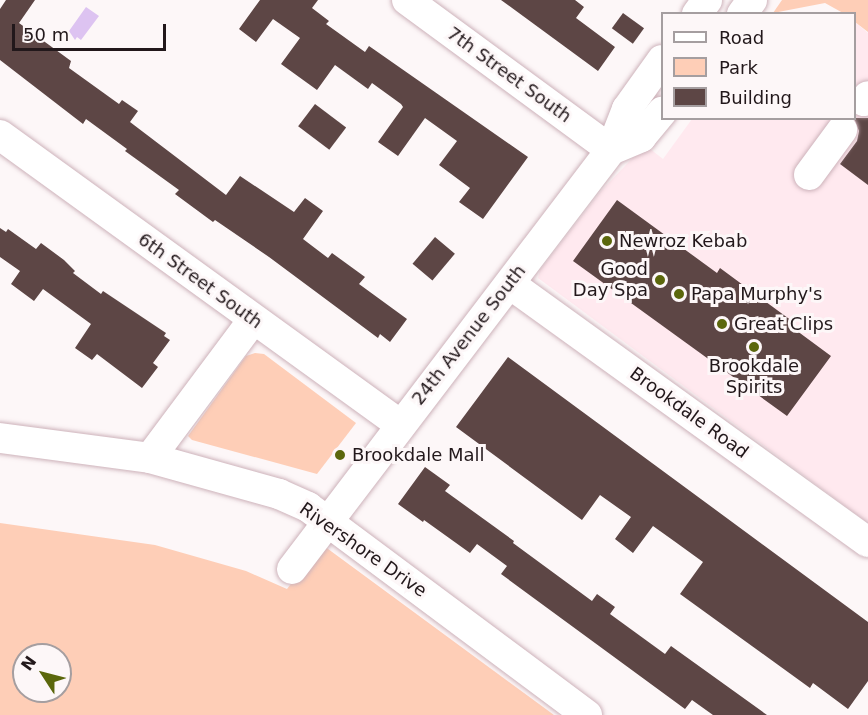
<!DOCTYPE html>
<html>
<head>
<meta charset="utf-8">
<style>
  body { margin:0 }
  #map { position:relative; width:868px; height:715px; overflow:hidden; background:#fdf7f8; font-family:"DejaVu Sans",sans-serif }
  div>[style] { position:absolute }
  .built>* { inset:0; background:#ffe9ef }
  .green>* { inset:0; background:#feceb7 }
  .water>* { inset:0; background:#ddc3f1 }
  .building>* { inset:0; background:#5d4645; transform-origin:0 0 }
  .roads { filter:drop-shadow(0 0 2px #cdb2ba) drop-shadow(0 0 2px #cdb2ba) }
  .minor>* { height:30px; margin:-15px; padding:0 15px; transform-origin:15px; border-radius:15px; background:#fff }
  .dots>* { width:16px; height:16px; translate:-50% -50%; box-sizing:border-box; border:3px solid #fdf7f8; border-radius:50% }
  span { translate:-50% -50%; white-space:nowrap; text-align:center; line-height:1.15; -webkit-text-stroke:6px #fdf7f8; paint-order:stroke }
  .street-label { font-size:18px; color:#22181b }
  .poi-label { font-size:18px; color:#22181b }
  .left { translate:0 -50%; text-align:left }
  .right { translate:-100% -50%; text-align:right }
  .legend { position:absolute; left:661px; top:12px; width:195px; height:108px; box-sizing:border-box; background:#fdf7f8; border:2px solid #a59ea0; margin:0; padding:8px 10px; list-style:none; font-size:18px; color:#22181b }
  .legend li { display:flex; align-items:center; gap:12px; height:30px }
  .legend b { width:30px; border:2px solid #a59ea0 }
  .north { position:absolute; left:12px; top:643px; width:60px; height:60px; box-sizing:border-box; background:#fdf7f8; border:2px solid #a59ea0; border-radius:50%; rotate:306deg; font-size:16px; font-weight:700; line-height:24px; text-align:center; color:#22181b }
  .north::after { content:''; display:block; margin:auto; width:21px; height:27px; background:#5b670c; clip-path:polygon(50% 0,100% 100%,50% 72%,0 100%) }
  .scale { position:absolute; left:12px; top:24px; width:154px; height:27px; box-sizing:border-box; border:3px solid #22181b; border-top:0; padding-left:8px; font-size:18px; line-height:21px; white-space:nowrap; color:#22181b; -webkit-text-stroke:4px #fdf7f8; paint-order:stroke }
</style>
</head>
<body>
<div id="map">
  <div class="built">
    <div style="clip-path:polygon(855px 22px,868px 33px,868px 523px,538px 278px,540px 270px,601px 191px,645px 145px,663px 159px,692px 119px,854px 118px)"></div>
  </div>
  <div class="green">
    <div style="clip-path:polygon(782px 0,868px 0,868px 32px,855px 22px,854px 14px,843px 13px,825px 3px,773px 13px)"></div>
    <div style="clip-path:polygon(255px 353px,264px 354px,356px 423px,317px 474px,192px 440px,188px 436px,246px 356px)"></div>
    <div style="clip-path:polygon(evenodd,0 523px,155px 545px,246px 571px,287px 589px,316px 551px,324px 546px,554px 715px,0 715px,0 523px,24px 655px,60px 655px,60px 691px,24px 691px,24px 655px)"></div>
  </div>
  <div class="water">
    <div style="clip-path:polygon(86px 7px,99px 16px,81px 40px,77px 37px,75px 40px,69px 31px)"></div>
  </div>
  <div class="building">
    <div style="clip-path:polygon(6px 0,35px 0,19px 23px,71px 61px,69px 68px,119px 104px,122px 100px,138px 111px,130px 122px,226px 195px,240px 176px,294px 212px,305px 198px,323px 211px,303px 239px,328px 258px,332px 253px,365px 277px,359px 284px,407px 319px,390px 342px,380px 334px,378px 338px,269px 257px,215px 220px,213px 222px,175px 194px,179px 190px,125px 151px,127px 149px,86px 119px,83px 124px,0 60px,0 9px)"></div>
    <div style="clip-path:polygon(260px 0,318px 0,312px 8px,329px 21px,326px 24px,365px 52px,369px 46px,528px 157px,483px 219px,459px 202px,470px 188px,439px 165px,457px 141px,425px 118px,398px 156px,378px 142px,403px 107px,401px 104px,372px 83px,368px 89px,335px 65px,317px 90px,281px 64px,300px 38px,273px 19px,256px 42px,239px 29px)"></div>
    <div style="clip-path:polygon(501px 0,575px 0,584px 7px,576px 18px,615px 47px,598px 71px)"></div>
    <div style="left:623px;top:13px;width:26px;height:19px;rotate:36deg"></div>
    <div style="left:315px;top:104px;width:39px;height:28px;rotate:37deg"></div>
    <div style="clip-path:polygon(854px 118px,868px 118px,868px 185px,840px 164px,857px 141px,859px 131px)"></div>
    <div style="clip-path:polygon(617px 200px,717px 273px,720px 268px,792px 321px,789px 325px,831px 356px,787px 416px,573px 261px)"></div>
    <div style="clip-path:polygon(0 228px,6px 232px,8px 229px,36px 249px,41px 243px,64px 260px,75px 271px,73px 273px,101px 294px,103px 291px,166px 333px,164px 336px,170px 340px,153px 363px,158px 367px,142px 388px,97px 354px,92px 360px,75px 348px,91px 324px,43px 289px,34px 301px,11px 284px,20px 271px,0 257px)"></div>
    <div style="left:435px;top:237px;width:26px;height:35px;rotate:40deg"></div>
    <div style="clip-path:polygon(508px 357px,868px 622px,868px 681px,848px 709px,813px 683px,810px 688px,680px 594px,703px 562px,674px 541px,653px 526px,633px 553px,615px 539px,631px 517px,600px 495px,582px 520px,456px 427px)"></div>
    <div style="clip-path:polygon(425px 467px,450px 485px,445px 491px,514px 541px,513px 543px,592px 601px,597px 594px,615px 607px,610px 614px,665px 654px,671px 646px,767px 715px,713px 715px,692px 700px,685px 709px,501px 574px,507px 566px,477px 544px,470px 553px,424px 520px,423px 522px,398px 504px)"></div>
  </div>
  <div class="roads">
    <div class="minor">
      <div style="left:407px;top:0;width:253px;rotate:36.3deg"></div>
      <div style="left:697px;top:14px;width:17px;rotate:-54deg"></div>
      <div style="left:742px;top:14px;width:17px;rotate:-54deg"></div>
      <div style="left:864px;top:101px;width:6px;rotate:-51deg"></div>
      <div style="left:0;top:135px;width:494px;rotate:35.9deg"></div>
      <div style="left:611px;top:150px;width:33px;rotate:-23deg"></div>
      <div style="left:641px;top:137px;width:33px;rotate:-50deg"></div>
      <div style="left:809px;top:175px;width:56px;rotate:-53.7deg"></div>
      <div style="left:510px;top:284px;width:441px;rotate:35.8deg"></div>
      <div style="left:0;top:438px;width:151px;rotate:7.6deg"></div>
      <div style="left:150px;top:458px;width:134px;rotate:15.6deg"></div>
      <div style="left:279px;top:494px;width:32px;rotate:24deg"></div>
      <div style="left:308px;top:507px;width:348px;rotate:36.7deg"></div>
      <div style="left:150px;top:458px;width:172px;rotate:-53.3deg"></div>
      <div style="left:292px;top:569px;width:527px;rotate:-52.72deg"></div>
      <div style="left:611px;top:150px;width:44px;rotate:-68.7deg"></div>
      <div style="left:627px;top:109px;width:60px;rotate:-54.5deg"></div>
    </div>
  </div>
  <div class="dots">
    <div style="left:607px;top:241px;background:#5b670c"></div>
    <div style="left:660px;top:280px;background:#5b670c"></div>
    <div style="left:679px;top:294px;background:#5b670c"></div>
    <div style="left:722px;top:324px;background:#5b670c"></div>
    <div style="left:754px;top:347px;background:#5b670c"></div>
    <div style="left:340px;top:455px;background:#5b670c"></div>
  </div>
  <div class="street-label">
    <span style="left:509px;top:75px;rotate:36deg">7th Street South</span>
    <span style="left:200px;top:281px;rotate:36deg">6th Street South</span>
    <span style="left:469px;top:335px;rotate:-52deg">24th Avenue South</span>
    <span style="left:689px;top:413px;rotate:36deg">Brookdale Road</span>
    <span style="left:363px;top:550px;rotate:35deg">Rivershore Drive</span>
  </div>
  <div class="poi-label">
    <span class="left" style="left:619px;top:241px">Newroz Kebab</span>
    <span class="right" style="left:648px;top:280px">Good<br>Day Spa</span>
    <span class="left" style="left:691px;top:294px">Papa Murphy's</span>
    <span class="left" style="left:734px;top:324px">Great Clips</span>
    <span style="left:754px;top:377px">Brookdale<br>Spirits</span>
    <span class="left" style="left:352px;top:455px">Brookdale Mall</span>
  </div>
  <ul class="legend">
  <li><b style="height:8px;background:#fff"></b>Road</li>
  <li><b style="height:16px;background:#feceb7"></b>Park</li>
  <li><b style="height:16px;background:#5d4645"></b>Building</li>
  </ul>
  <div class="north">N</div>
  <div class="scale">50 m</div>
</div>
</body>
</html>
